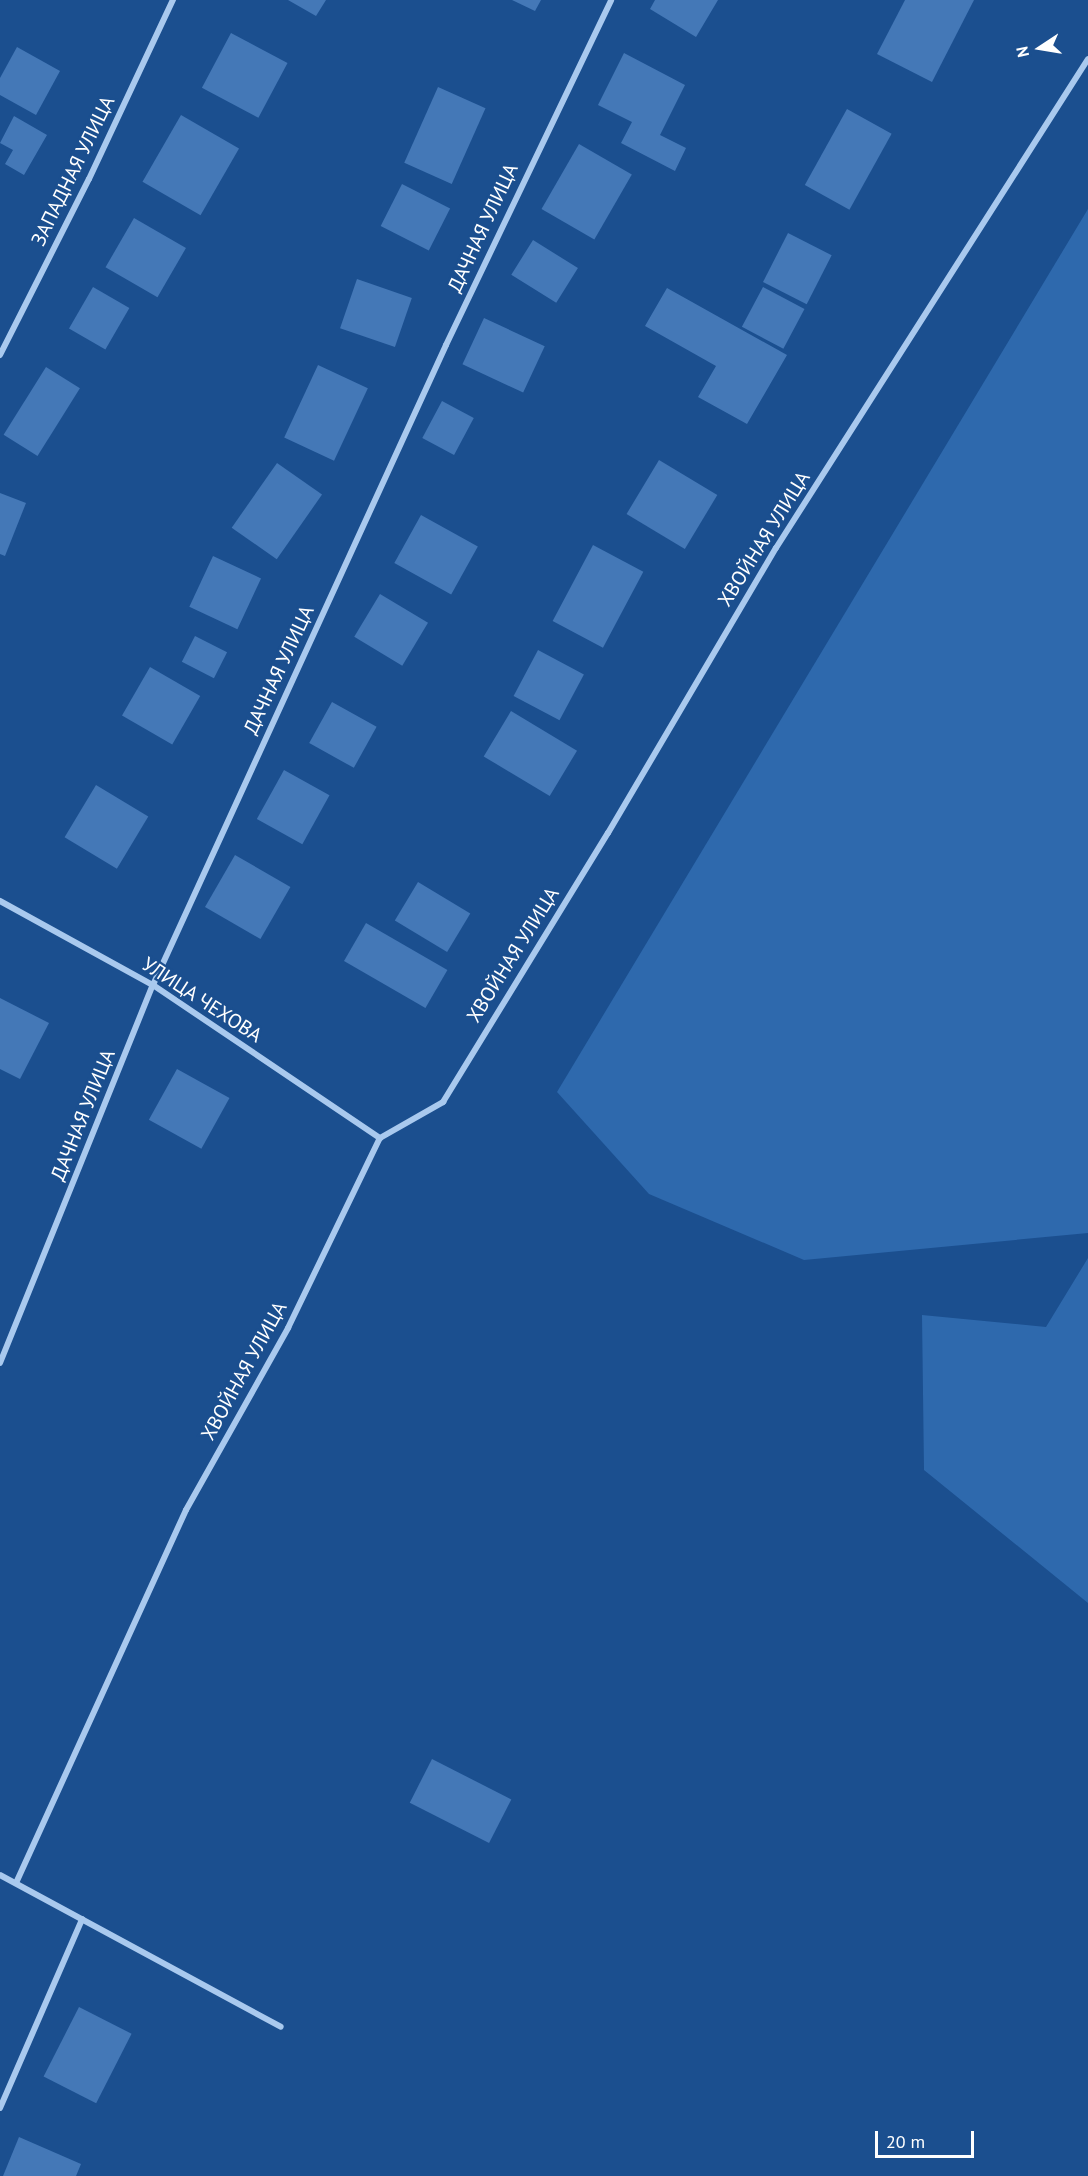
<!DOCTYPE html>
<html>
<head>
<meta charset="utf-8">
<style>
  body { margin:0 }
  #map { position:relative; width:1088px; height:2176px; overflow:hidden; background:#1b4f8f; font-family:"PT Sans",sans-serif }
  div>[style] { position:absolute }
  .green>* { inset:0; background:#2e69ad }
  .building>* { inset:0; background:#4478b7; transform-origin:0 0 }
  .street>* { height:6px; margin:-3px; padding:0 3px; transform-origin:3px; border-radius:3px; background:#a9c9ee }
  span { translate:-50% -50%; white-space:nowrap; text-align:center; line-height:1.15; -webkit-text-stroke:4.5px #1b4f8f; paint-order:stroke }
  .street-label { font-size:20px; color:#fff }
  .north { position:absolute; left:1010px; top:18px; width:60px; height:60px; -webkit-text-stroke:4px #1b4f8f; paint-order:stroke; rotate:258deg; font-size:16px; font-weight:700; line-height:24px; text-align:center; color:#fff }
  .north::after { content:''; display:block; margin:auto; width:21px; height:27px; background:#fff; clip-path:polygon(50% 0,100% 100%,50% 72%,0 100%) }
  .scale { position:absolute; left:875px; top:2131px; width:99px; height:27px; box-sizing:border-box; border:3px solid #fff; border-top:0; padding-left:8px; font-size:18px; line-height:21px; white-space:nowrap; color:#fff; -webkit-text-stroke:4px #1b4f8f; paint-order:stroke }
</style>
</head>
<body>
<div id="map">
  <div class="green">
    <div style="clip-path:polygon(1088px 209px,1088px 1233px,804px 1260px,649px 1194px,557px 1092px)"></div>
    <div style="clip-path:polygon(1088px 1258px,1088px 1603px,924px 1470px,922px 1315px,1046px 1327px)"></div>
  </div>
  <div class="building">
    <div style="clip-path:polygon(288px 0,326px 0,316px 16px)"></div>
    <div style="clip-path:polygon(512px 0,541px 0,535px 11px)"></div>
    <div style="clip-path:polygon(655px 0,718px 0,696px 37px,650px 9px)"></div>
    <div style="clip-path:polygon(905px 0,974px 0,932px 82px,877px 54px)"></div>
    <div style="left:231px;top:33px;width:64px;height:62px;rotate:28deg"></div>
    <div style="clip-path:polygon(17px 47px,60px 71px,36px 115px,0 95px,0 78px)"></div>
    <div style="clip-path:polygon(624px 53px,685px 85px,660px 135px,686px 148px,675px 171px,621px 143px,632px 122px,598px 105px)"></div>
    <div style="left:438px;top:87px;width:52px;height:83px;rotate:24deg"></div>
    <div style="left:847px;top:109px;width:51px;height:87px;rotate:29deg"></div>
    <div style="left:181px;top:115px;width:67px;height:77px;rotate:30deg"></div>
    <div style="clip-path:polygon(14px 116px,47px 135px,24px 175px,5px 164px,13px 150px,0 143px)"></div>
    <div style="left:579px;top:144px;width:61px;height:75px;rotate:30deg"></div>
    <div style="left:402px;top:184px;width:54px;height:47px;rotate:27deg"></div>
    <div style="left:134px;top:218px;width:60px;height:57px;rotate:30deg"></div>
    <div style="left:788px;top:233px;width:49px;height:55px;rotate:27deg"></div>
    <div style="left:533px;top:240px;width:53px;height:41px;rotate:32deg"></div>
    <div style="left:357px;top:279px;width:58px;height:52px;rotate:19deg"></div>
    <div style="left:93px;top:287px;width:42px;height:48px;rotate:30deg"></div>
    <div style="left:763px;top:287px;width:47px;height:45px;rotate:28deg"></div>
    <div style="clip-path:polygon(667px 288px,787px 355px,747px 424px,698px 397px,716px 366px,645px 326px)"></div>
    <div style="left:484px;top:318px;width:67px;height:51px;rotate:25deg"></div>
    <div style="left:318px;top:365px;width:55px;height:80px;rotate:25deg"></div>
    <div style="left:46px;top:367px;width:40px;height:80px;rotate:32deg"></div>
    <div style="left:442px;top:401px;width:36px;height:42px;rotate:28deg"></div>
    <div style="left:659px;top:460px;width:68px;height:63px;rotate:31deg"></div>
    <div style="left:277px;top:463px;width:55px;height:79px;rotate:35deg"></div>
    <div style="clip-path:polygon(0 493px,26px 503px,5px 556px,0 554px)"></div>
    <div style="left:421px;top:515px;width:65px;height:55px;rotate:29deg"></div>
    <div style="left:593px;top:545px;width:57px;height:86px;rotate:28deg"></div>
    <div style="left:213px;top:556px;width:53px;height:56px;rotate:25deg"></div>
    <div style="left:380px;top:594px;width:56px;height:50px;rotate:31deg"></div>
    <div style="left:195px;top:636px;width:36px;height:29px;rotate:27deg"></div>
    <div style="left:538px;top:650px;width:52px;height:52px;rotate:28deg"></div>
    <div style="left:150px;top:667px;width:58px;height:56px;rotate:30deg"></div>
    <div style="left:332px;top:702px;width:51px;height:47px;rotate:29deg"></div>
    <div style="left:511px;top:711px;width:77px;height:53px;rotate:31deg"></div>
    <div style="left:284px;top:770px;width:52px;height:56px;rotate:29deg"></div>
    <div style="left:96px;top:785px;width:61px;height:61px;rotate:31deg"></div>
    <div style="left:235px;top:855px;width:64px;height:60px;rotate:30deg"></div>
    <div style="left:418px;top:882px;width:61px;height:45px;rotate:31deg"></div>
    <div style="left:366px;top:923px;width:94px;height:44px;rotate:30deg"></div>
    <div style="clip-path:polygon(0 998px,49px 1023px,20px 1079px,0 1069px)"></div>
    <div style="left:177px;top:1069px;width:60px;height:58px;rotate:29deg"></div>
    <div style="left:432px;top:1759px;width:89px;height:49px;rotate:27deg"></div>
    <div style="left:79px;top:2007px;width:59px;height:78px;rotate:27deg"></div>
    <div style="clip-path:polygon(19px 2137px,81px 2164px,76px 2176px,3px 2176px)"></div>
  </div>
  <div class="street">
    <div style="left:0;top:355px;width:197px;rotate:-63.2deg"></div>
    <div style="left:89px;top:179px;width:198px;rotate:-64.9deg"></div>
    <div style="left:0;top:901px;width:175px;rotate:28.8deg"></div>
    <div style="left:153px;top:985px;width:274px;rotate:34deg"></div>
    <div style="left:0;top:1363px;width:408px;rotate:-68deg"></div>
    <div style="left:153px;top:985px;width:704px;rotate:-65.4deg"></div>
    <div style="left:446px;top:345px;width:382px;rotate:-64.4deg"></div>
    <div style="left:0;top:1875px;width:319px;rotate:28.4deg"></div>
    <div style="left:16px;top:1883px;width:410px;rotate:-65.5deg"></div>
    <div style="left:186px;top:1510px;width:209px;rotate:-60.7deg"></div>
    <div style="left:288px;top:1328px;width:211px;rotate:-64.2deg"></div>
    <div style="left:380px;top:1138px;width:73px;rotate:-29.7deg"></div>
    <div style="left:443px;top:1102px;width:316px;rotate:-58.5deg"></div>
    <div style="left:608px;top:833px;width:331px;rotate:-59.5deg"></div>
    <div style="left:776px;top:548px;width:580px;rotate:-57.46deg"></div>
    <div style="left:0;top:2108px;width:206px;rotate:-66.5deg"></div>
  </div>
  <div class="street-label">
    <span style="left:73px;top:171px;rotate:-64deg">ЗАПАДНАЯ УЛИЦА</span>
    <span style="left:483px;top:228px;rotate:-65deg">ДАЧНАЯ УЛИЦА</span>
    <span style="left:764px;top:539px;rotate:-58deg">ХВОЙНАЯ УЛИЦА</span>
    <span style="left:279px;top:670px;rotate:-65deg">ДАЧНАЯ УЛИЦА</span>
    <span style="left:513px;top:955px;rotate:-58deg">ХВОЙНАЯ УЛИЦА</span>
    <span style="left:202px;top:1000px;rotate:33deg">УЛИЦА ЧЕХОВА</span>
    <span style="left:83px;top:1115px;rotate:-68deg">ДАЧНАЯ УЛИЦА</span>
    <span style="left:244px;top:1371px;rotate:-61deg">ХВОЙНАЯ УЛИЦА</span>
  </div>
  <div class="north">N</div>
  <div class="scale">20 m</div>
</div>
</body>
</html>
